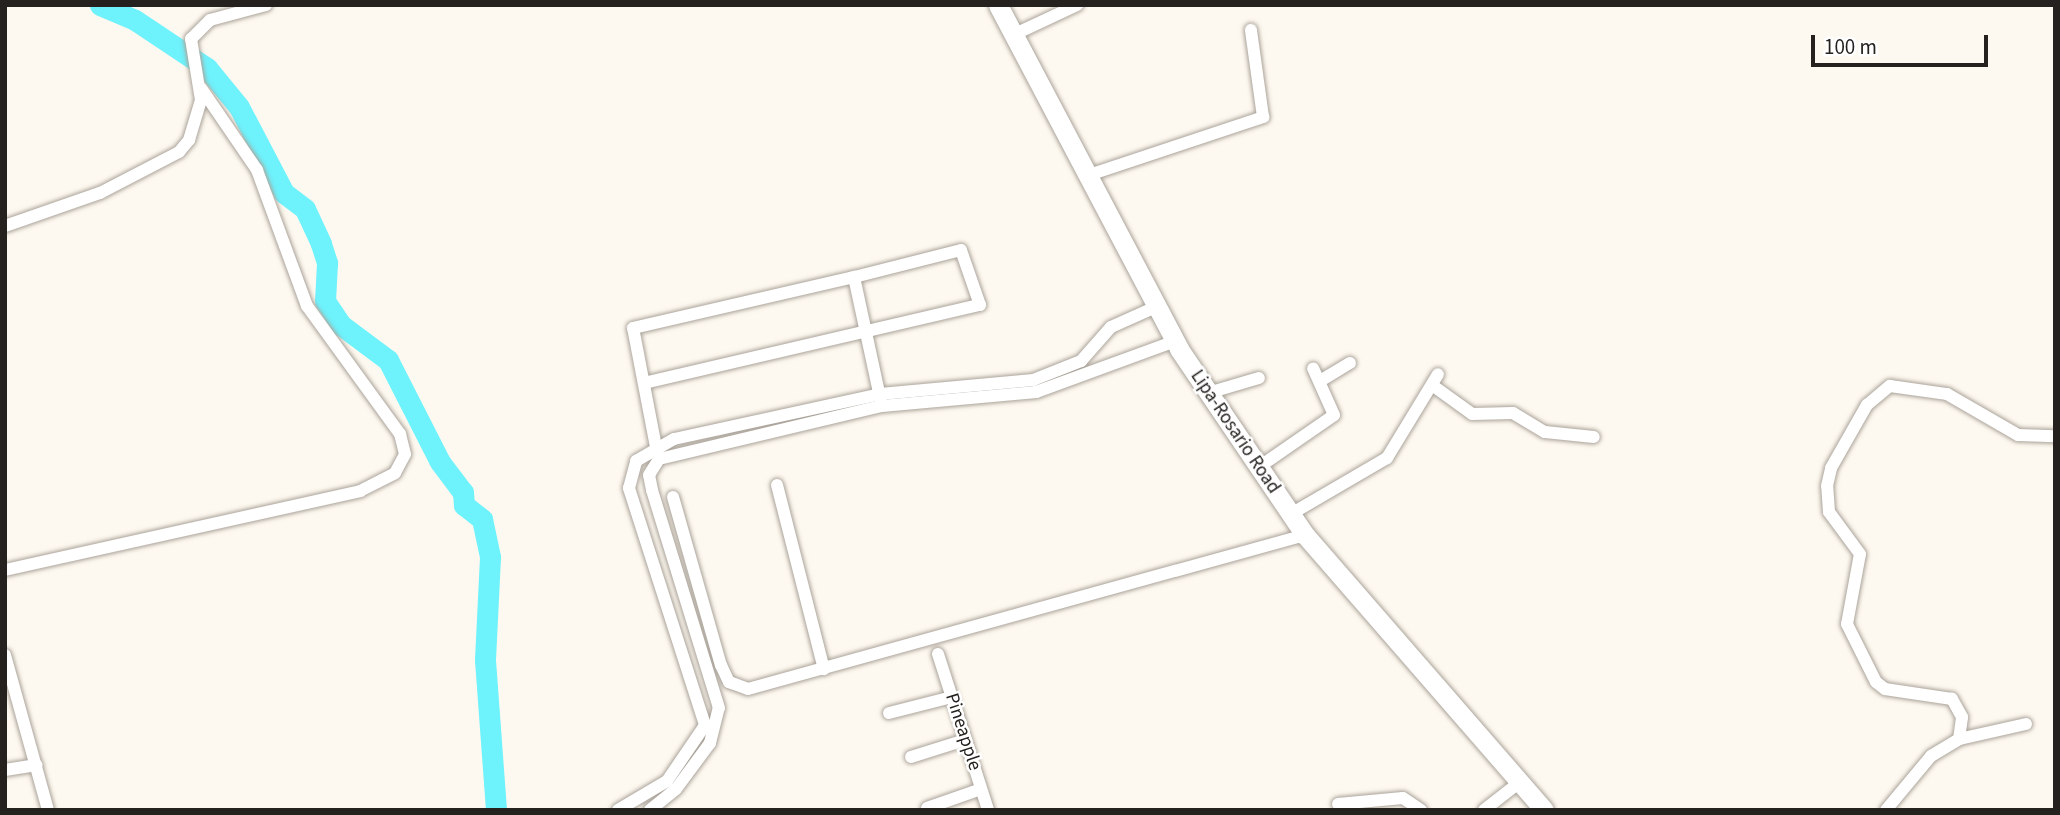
<!DOCTYPE html>
<html>
<head>
<meta charset="utf-8">
<style>
  body { margin:0 }
  #map { position:relative; width:2060px; height:815px; overflow:hidden; background:#fef9f0; font-family:"Source Sans 3",sans-serif }
  div>[style] { position:absolute }
  .river>* { height:21px; margin:-10.5px; padding:0 10.5px; transform-origin:10.5px; border-radius:10.5px; background:#6ef2fc }
  .roads { filter:drop-shadow(0 0 2px #aaa39a) drop-shadow(0 0 2px #aaa39a) }
  .street>* { height:12px; margin:-6px; padding:0 6px; transform-origin:6px; border-radius:6px; background:#fff }
  .primary>* { height:19px; margin:-9.5px; padding:0 9.5px; transform-origin:9.5px; border-radius:9.5px; background:#fff }
  span { translate:-50% -50%; white-space:nowrap; text-align:center; line-height:1.15; -webkit-text-stroke:5px #fff; paint-order:stroke }
  .street-label { font-size:19px; color:#24211e }
  .frame { position:absolute; inset:0; border:7px solid #24211e; pointer-events:none }
  .scale { position:absolute; left:1811px; top:35px; width:177px; height:32px; box-sizing:border-box; border:4px solid #24211e; border-top:0; padding-left:9px; font-size:21px; line-height:24px; white-space:nowrap; color:#24211e; -webkit-text-stroke:5px #fff; paint-order:stroke }
</style>
</head>
<body>
<div id="map">
  <div class="river">
    <div style="left:100px;top:5px;width:38px;rotate:23deg"></div>
    <div style="left:135px;top:20px;width:87px;rotate:33.7deg"></div>
    <div style="left:207px;top:68px;width:50px;rotate:50.6deg"></div>
    <div style="left:239px;top:107px;width:97px;rotate:62.4deg"></div>
    <div style="left:284px;top:193px;width:26px;rotate:37deg"></div>
    <div style="left:305px;top:209px;width:38px;rotate:65deg"></div>
    <div style="left:321px;top:244px;width:20px;rotate:72deg"></div>
    <div style="left:327px;top:263px;width:38px;rotate:93deg"></div>
    <div style="left:325px;top:301px;width:29px;rotate:56deg"></div>
    <div style="left:341px;top:325px;width:59px;rotate:36.7deg"></div>
    <div style="left:388px;top:360px;width:114px;rotate:63deg"></div>
    <div style="left:440px;top:462px;width:38px;rotate:53deg"></div>
    <div style="left:463px;top:492px;width:13px;rotate:86deg"></div>
    <div style="left:464px;top:505px;width:23px;rotate:38deg"></div>
    <div style="left:482px;top:519px;width:39px;rotate:78deg"></div>
    <div style="left:490px;top:557px;width:103px;rotate:92.8deg"></div>
    <div style="left:485px;top:660px;width:150px;rotate:85.8deg"></div>
  </div>
  <div class="roads">
    <div class="street">
      <div style="left:1013px;top:35px;width:71px;rotate:-25.1deg"></div>
      <div style="left:1086px;top:176px;width:187px;rotate:-18.4deg"></div>
      <div style="left:1263px;top:117px;width:88px;rotate:-97.9deg"></div>
      <div style="left:5px;top:226px;width:101px;rotate:-19.2deg"></div>
      <div style="left:100px;top:193px;width:89px;rotate:-27.4deg"></div>
      <div style="left:179px;top:152px;width:16px;rotate:-50deg"></div>
      <div style="left:189px;top:140px;width:42px;rotate:-73.3deg"></div>
      <div style="left:201px;top:100px;width:62px;rotate:-99.3deg"></div>
      <div style="left:191px;top:39px;width:27px;rotate:-45deg"></div>
      <div style="left:210px;top:20px;width:58px;rotate:-15deg"></div>
      <div style="left:1320px;top:381px;width:35px;rotate:-31deg"></div>
      <div style="left:644px;top:383px;width:345px;rotate:-13.1deg"></div>
      <div style="left:980px;top:305px;width:58px;rotate:-109.1deg"></div>
      <div style="left:961px;top:250px;width:110px;rotate:165.8deg"></div>
      <div style="left:1432px;top:385px;width:49px;rotate:35.9deg"></div>
      <div style="left:1472px;top:414px;width:41px;rotate:-1.4deg"></div>
      <div style="left:1513px;top:413px;width:37px;rotate:31deg"></div>
      <div style="left:1545px;top:432px;width:49px;rotate:5.8deg"></div>
      <div style="left:1208px;top:393px;width:53px;rotate:-16.4deg"></div>
      <div style="left:656px;top:447px;width:121px;rotate:-100.9deg"></div>
      <div style="left:633px;top:328px;width:227px;rotate:-13deg"></div>
      <div style="left:854px;top:277px;width:128px;rotate:77.8deg"></div>
      <div style="left:1259px;top:467px;width:91px;rotate:-34.7deg"></div>
      <div style="left:1334px;top:415px;width:51px;rotate:-114.1deg"></div>
      <div style="left:777px;top:485px;width:190px;rotate:75.7deg"></div>
      <div style="left:673px;top:497px;width:175px;rotate:74.1deg"></div>
      <div style="left:721px;top:665px;width:19px;rotate:65deg"></div>
      <div style="left:729px;top:682px;width:20px;rotate:20deg"></div>
      <div style="left:748px;top:689px;width:578px;rotate:-15.46deg"></div>
      <div style="left:1291px;top:514px;width:111px;rotate:-30.3deg"></div>
      <div style="left:1387px;top:458px;width:98px;rotate:-58.7deg"></div>
      <div style="left:5px;top:570px;width:364px;rotate:-12.5deg"></div>
      <div style="left:360px;top:491px;width:39px;rotate:-27deg"></div>
      <div style="left:395px;top:473px;width:21px;rotate:-62deg"></div>
      <div style="left:405px;top:454px;width:21px;rotate:-104deg"></div>
      <div style="left:400px;top:434px;width:158px;rotate:-126deg"></div>
      <div style="left:307px;top:306px;width:145px;rotate:-110.2deg"></div>
      <div style="left:257px;top:170px;width:99px;rotate:-124.3deg"></div>
      <div style="left:938px;top:654px;width:164px;rotate:72.2deg"></div>
      <div style="left:5px;top:655px;width:161px;rotate:74.5deg"></div>
      <div style="left:889px;top:713px;width:65px;rotate:-14.3deg"></div>
      <div style="left:2026px;top:724px;width:69px;rotate:167.4deg"></div>
      <div style="left:1959px;top:739px;width:22px;rotate:-82deg"></div>
      <div style="left:1962px;top:717px;width:21px;rotate:-119deg"></div>
      <div style="left:1952px;top:699px;width:68px;rotate:-171.5deg"></div>
      <div style="left:1885px;top:689px;width:11px;rotate:-142deg"></div>
      <div style="left:1876px;top:682px;width:65px;rotate:-116.6deg"></div>
      <div style="left:1847px;top:624px;width:71px;rotate:-79.5deg"></div>
      <div style="left:1860px;top:554px;width:52px;rotate:-126.4deg"></div>
      <div style="left:1829px;top:512px;width:26px;rotate:-94deg"></div>
      <div style="left:1827px;top:486px;width:18px;rotate:-77deg"></div>
      <div style="left:1831px;top:468px;width:73px;rotate:-60.3deg"></div>
      <div style="left:1867px;top:405px;width:30px;rotate:-40deg"></div>
      <div style="left:1890px;top:386px;width:58px;rotate:8deg"></div>
      <div style="left:1947px;top:394px;width:82px;rotate:30deg"></div>
      <div style="left:2018px;top:435px;width:37px;rotate:2deg"></div>
      <div style="left:911px;top:757px;width:57px;rotate:-17.5deg"></div>
      <div style="left:5px;top:770px;width:32px;rotate:-9deg"></div>
      <div style="left:1338px;top:804px;width:65px;rotate:-5.3deg"></div>
      <div style="left:1403px;top:798px;width:22px;rotate:34deg"></div>
      <div style="left:927px;top:808px;width:57px;rotate:-19.4deg"></div>
      <div style="left:618px;top:810px;width:57px;rotate:-30.6deg"></div>
      <div style="left:667px;top:781px;width:68px;rotate:-55.8deg"></div>
      <div style="left:705px;top:725px;width:249px;rotate:-107.8deg"></div>
      <div style="left:629px;top:488px;width:28px;rotate:-75deg"></div>
      <div style="left:636px;top:461px;width:44px;rotate:-30.1deg"></div>
      <div style="left:674px;top:439px;width:211px;rotate:-12.3deg"></div>
      <div style="left:880px;top:394px;width:154px;rotate:-5.2deg"></div>
      <div style="left:1033px;top:380px;width:52px;rotate:-21.6deg"></div>
      <div style="left:1081px;top:361px;width:45px;rotate:-48.6deg"></div>
      <div style="left:1111px;top:327px;width:49px;rotate:-24deg"></div>
      <div style="left:650px;top:810px;width:33px;rotate:-39deg"></div>
      <div style="left:676px;top:789px;width:57px;rotate:-53.5deg"></div>
      <div style="left:710px;top:743px;width:36px;rotate:-76deg"></div>
      <div style="left:719px;top:708px;width:228px;rotate:-107.1deg"></div>
      <div style="left:652px;top:490px;width:15px;rotate:-101deg"></div>
      <div style="left:649px;top:475px;width:19px;rotate:-58deg"></div>
      <div style="left:659px;top:459px;width:229px;rotate:-13.4deg"></div>
      <div style="left:882px;top:406px;width:155px;rotate:-5.2deg"></div>
      <div style="left:1036px;top:392px;width:148px;rotate:-20.1deg"></div>
      <div style="left:1484px;top:810px;width:41px;rotate:-38deg"></div>
      <div style="left:1886px;top:810px;width:70px;rotate:-50.2deg"></div>
      <div style="left:1931px;top:756px;width:33px;rotate:-31deg"></div>
    </div>
    <div class="primary">
      <div style="left:998px;top:5px;width:389px;rotate:62.2deg"></div>
      <div style="left:1179px;top:349px;width:225px;rotate:55.9deg"></div>
      <div style="left:1305px;top:535px;width:364px;rotate:49deg"></div>
    </div>
  </div>
  <div class="street-label">
    <span style="left:1235px;top:432px;rotate:56deg">Lipa-Rosario Road</span>
    <span style="left:963px;top:732px;rotate:72deg">Pineapple</span>
  </div>
  <div class="frame"></div>
  <div class="scale">100 m</div>
</div>
</body>
</html>
